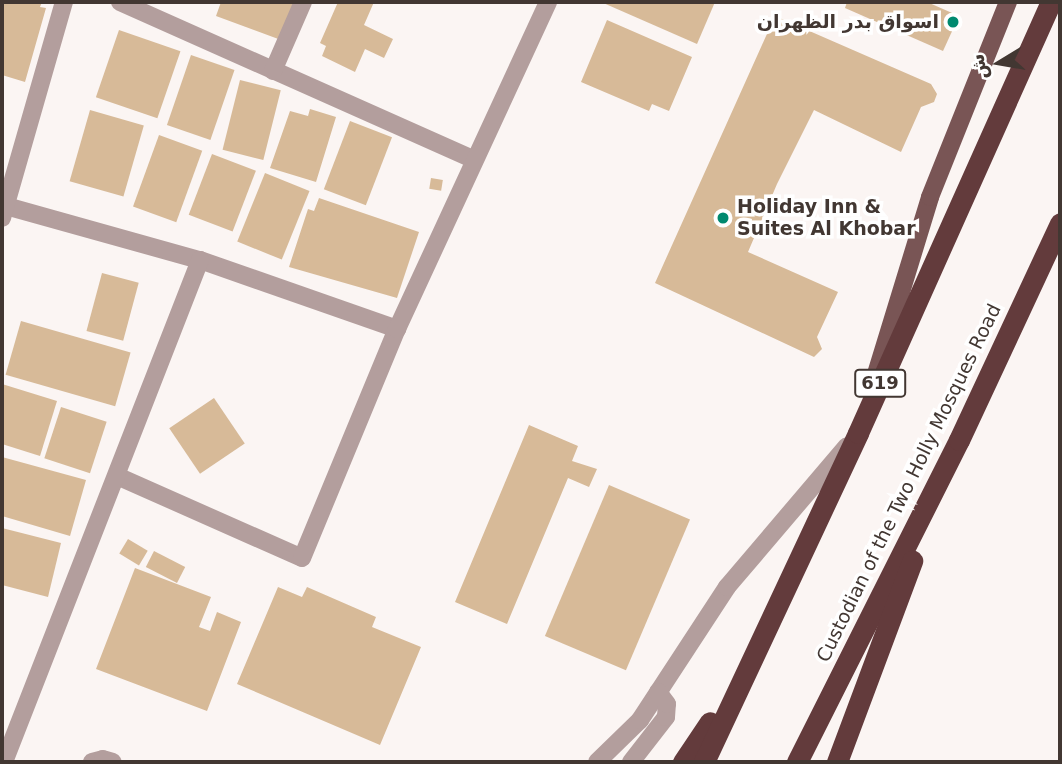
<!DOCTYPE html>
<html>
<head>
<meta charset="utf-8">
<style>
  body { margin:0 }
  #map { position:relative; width:1062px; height:764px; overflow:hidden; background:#fbf5f3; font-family:"DejaVu Sans","Noto Sans Arabic",sans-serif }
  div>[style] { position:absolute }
  .building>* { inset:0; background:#d7ba98; transform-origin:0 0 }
  .minor>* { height:18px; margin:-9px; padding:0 9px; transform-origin:9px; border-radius:9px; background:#b39e9d }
  .major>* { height:18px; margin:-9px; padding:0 9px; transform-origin:9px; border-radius:9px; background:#795555 }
  .highway>* { height:21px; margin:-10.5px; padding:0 10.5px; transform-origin:10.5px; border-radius:10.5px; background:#633b3c }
  .dots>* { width:19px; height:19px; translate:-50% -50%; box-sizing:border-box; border:4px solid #fff; border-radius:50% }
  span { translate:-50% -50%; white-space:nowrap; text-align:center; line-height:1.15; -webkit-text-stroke:7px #fff; paint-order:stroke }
  .shield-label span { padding:2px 5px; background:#fff; border:2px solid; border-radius:5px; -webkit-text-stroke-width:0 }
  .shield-label { font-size:18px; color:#423732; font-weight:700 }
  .poi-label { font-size:19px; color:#423732; font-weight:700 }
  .right { translate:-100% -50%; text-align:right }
  .left { translate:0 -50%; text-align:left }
  .street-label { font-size:19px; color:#423732 }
  .frame { position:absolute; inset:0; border:4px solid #423732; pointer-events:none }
  .north { position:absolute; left:964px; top:28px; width:70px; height:70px; -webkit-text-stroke:5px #fff; paint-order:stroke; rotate:259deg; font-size:19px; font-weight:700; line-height:28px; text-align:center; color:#423732 }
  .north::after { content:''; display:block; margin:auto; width:24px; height:32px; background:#423732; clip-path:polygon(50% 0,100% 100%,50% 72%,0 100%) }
</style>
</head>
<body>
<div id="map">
  <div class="building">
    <div style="clip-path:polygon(2px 2px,42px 2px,40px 7px,46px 8px,25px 82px,2px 75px)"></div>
    <div style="clip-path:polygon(221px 2px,295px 2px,281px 40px,216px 16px)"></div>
    <div style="clip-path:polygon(338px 2px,374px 2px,364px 25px,393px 39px,384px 58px,365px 49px,355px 72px,322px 56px,326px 46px,320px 43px)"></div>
    <div style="clip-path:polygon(601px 2px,715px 2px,697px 44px)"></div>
    <div style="clip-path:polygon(847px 2px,927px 2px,959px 16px,943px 51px,845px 8px)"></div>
    <div style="clip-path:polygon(775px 16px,931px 84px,937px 94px,934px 102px,921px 107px,901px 152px,814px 110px,777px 184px,748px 252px,838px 292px,817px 337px,822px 349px,814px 357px,655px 283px)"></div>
    <div style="clip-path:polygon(607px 20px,692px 57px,669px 111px,652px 104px,649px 111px,581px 82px)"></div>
    <div style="left:119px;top:30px;width:65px;height:71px;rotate:19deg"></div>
    <div style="left:191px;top:55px;width:46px;height:74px;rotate:19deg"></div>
    <div style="left:240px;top:80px;width:42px;height:72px;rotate:14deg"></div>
    <div style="clip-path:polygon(310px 109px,336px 117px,316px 182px,270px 168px,290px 111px,308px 116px)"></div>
    <div style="left:90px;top:110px;width:56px;height:74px;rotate:16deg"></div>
    <div style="left:350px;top:121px;width:45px;height:73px;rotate:21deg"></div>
    <div style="left:159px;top:135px;width:46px;height:76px;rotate:20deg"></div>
    <div style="left:212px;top:154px;width:47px;height:65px;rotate:21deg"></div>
    <div style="left:265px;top:173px;width:48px;height:74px;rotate:22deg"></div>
    <div style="left:431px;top:178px;width:12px;height:11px;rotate:9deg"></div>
    <div style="clip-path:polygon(319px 198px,419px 232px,397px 298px,289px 267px,308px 209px,314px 211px)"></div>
    <div style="left:102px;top:273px;width:38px;height:60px;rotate:15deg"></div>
    <div style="left:21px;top:321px;width:114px;height:56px;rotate:16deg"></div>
    <div style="clip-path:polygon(2px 384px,57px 401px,40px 456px,2px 444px)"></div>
    <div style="left:214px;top:398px;width:55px;height:54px;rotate:56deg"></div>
    <div style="left:61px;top:407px;width:48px;height:54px;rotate:18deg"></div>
    <div style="clip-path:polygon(529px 425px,578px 446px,572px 461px,597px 469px,589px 487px,568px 478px,507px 624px,455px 602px)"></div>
    <div style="clip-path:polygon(2px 457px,86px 480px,70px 536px,2px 516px)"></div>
    <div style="left:609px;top:485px;width:88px;height:164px;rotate:23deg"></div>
    <div style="clip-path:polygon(2px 528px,61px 543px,48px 597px,2px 585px)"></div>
    <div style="left:128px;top:539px;width:23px;height:17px;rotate:31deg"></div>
    <div style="left:154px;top:551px;width:35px;height:18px;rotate:27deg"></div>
    <div style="clip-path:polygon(135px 568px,211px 597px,199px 627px,210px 631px,217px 612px,241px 622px,207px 711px,96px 669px)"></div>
    <div style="clip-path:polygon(278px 587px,302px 597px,307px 587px,376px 617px,372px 627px,421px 647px,380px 745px,237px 684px)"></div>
  </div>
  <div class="minor">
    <div style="left:120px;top:2px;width:386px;rotate:24deg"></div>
    <div style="left:273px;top:71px;width:75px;rotate:-66.5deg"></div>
    <div style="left:6px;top:206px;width:201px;rotate:15.6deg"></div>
    <div style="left:200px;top:260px;width:209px;rotate:19.3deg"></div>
    <div style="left:2px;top:218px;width:225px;rotate:-74deg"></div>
    <div style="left:117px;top:476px;width:202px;rotate:23.9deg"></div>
    <div style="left:302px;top:558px;width:248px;rotate:-67.5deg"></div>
    <div style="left:397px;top:329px;width:360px;rotate:-65.2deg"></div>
    <div style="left:4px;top:762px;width:539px;rotate:-68.67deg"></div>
    <div style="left:92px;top:762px;width:11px;rotate:-15deg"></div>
    <div style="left:103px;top:759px;width:10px;rotate:17deg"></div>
    <div style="left:597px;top:762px;width:60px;rotate:-44.3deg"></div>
    <div style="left:640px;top:720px;width:159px;rotate:-56.8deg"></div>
    <div style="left:727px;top:587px;width:185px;rotate:-49.6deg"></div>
    <div style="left:631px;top:762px;width:57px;rotate:-52.1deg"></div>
    <div style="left:666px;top:717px;width:13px;rotate:-86deg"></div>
    <div style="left:667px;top:704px;width:15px;rotate:-127deg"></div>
  </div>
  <div class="major">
    <div style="left:876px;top:374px;width:185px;rotate:-73deg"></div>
    <div style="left:930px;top:197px;width:210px;rotate:-68.2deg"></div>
  </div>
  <div class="highway">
    <div style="left:683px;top:762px;width:48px;rotate:-56deg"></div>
    <div style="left:704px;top:762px;width:363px;rotate:-64.9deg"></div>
    <div style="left:858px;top:433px;width:472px;rotate:-65.9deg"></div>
    <div style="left:797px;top:762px;width:360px;rotate:-63.3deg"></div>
    <div style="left:959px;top:440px;width:239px;rotate:-65deg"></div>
    <div style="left:837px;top:762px;width:215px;rotate:-69.5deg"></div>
  </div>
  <div class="dots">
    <div style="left:953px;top:22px;background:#00896f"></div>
    <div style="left:723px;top:218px;background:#00896f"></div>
  </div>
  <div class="shield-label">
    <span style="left:880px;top:383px">619</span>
  </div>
  <div class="poi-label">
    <span class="right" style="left:939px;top:22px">اسواق بدر الظهران</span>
    <span class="left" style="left:737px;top:218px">Holiday Inn &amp;<br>Suites Al Khobar</span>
  </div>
  <div class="street-label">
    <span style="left:909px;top:483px;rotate:-64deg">Custodian of the Two Holly Mosques Road</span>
  </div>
  <div class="frame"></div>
  <div class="north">ش</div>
</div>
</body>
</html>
